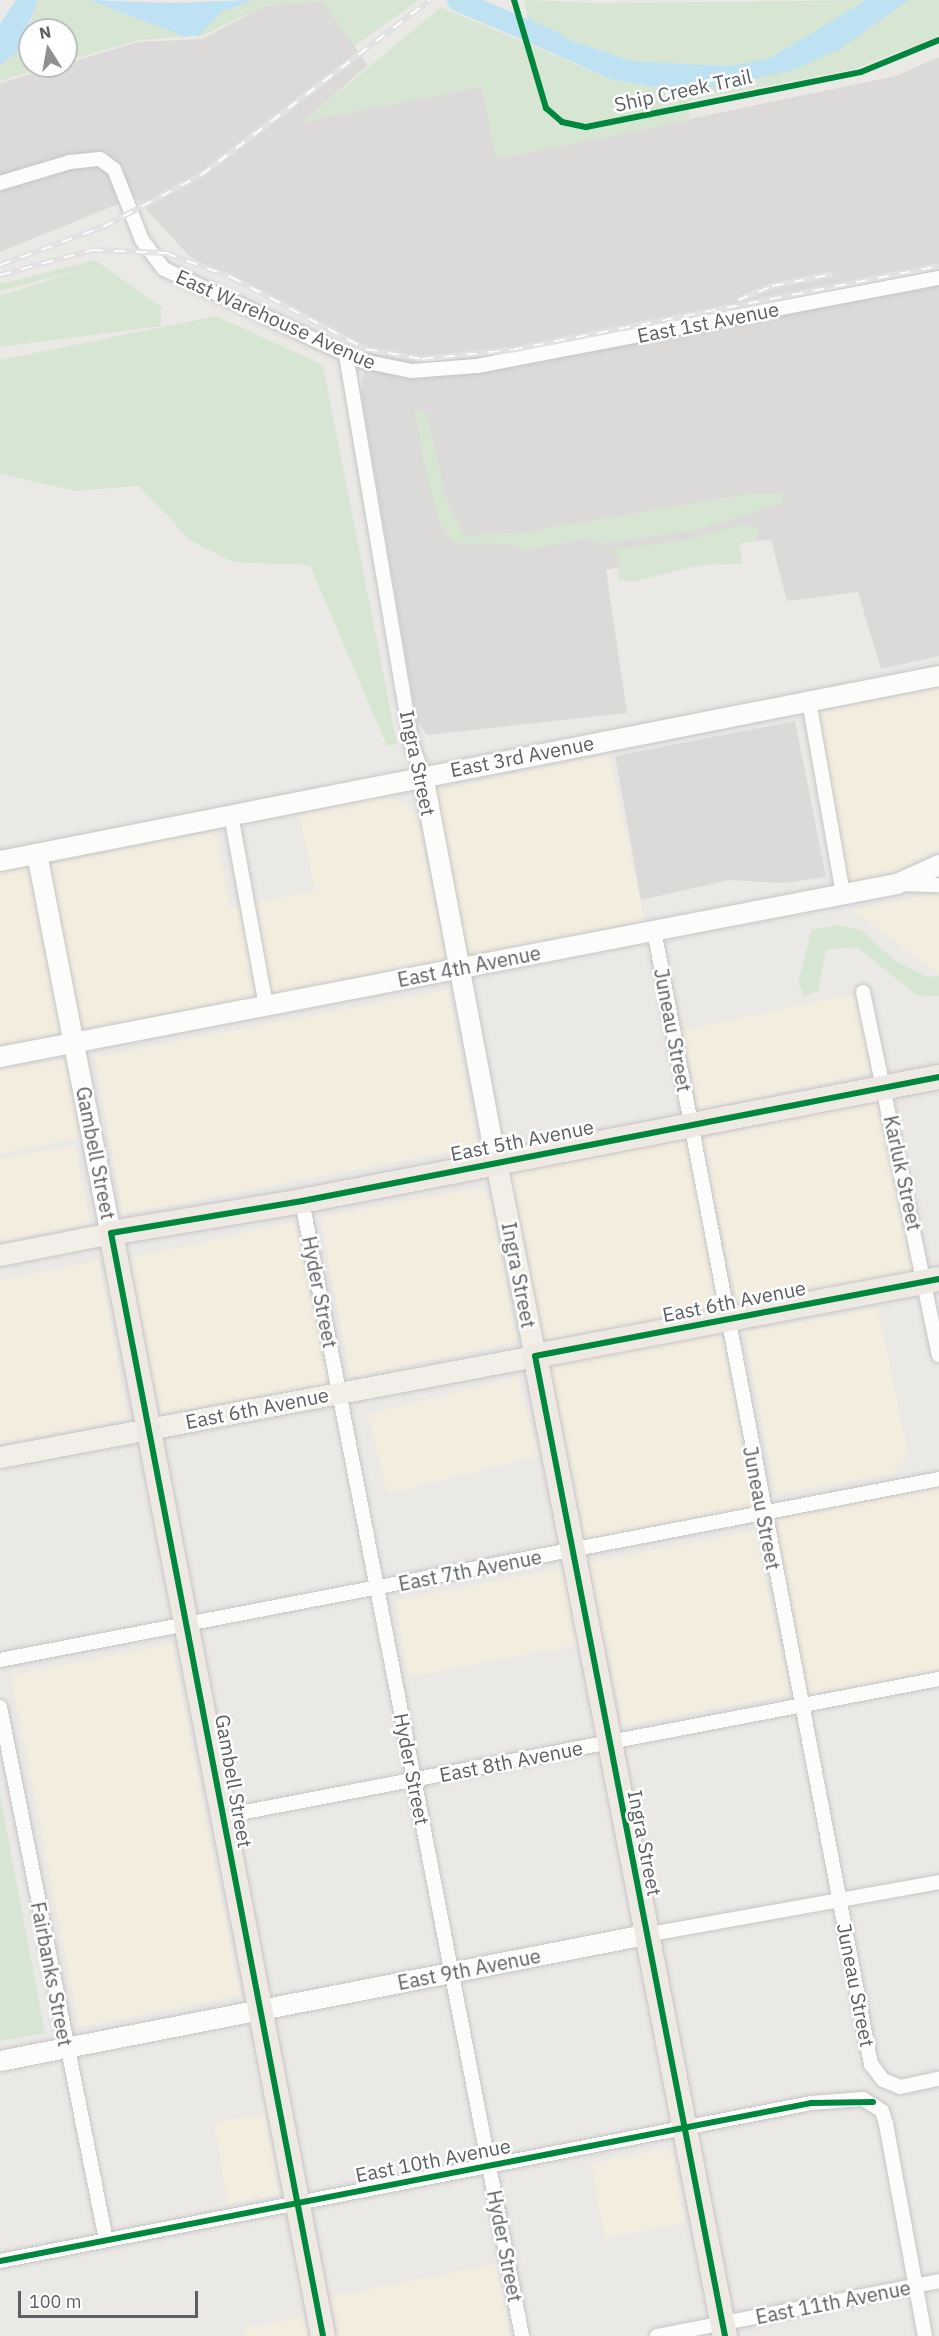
<!DOCTYPE html>
<html>
<head>
<meta charset="utf-8">
<style>
  body { margin:0 }
  #map { position:relative; width:939px; height:2336px; overflow:hidden; background:#ebe9e6; font-family:"IBM Plex Sans",sans-serif }
  div>[style] { position:absolute }
  .commercial>* { inset:0; background:#f3ede0; transform-origin:0 0 }
  .industrial>* { inset:0; background:#dcdad8 }
  .green>* { inset:0; background:#d7e5d3 }
  .water>* { inset:0; background:#bee2f1 }
  .river>* { height:21px; margin:-10.5px; padding:0 10.5px; transform-origin:10.5px; border-radius:10.5px; background:#bee2f1 }
  .roads { filter:drop-shadow(0 0 2px #c6c6c6) drop-shadow(0 0 2px #c6c6c6) }
  .street>* { height:14px; margin:-7px; padding:0 7px; transform-origin:7px; border-radius:7px; background:#fcfcfb }
  .secondary>* { height:20px; margin:-10px; padding:0 10px; transform-origin:10px; border-radius:10px; background:#fcfcfb }
  .primary>* { height:21px; margin:-10.5px; padding:0 10.5px; transform-origin:10.5px; border-radius:10.5px; background:#f2efe8 }
  .highway>* { height:24px; margin:-12px; padding:0 12px; transform-origin:12px; border-radius:12px; background:#eee9e2 }
  .rail>* { height:6px; margin-top:-3px; transform-origin:0; background:repeating-linear-gradient(90deg,#fff 0 11px,#e2e2e2 0 22px); box-sizing:border-box; border-block:2px solid #e2e2e2 }
  .cycleway>* { height:6px; margin:-3px; padding:0 3px; transform-origin:3px; border-radius:3px; background:#00873e }
  span { translate:-50% -50%; white-space:nowrap; text-align:center; line-height:1.15; -webkit-text-stroke:5px #fff; paint-order:stroke }
  .street-label { font-size:20px; color:#5c6063 }
  .north { position:absolute; left:18px; top:18px; width:60px; height:60px; box-sizing:border-box; background:#fff; border:2px solid #bebfc1; border-radius:50%; rotate:349deg; font-size:16px; font-weight:700; line-height:24px; text-align:center; color:#5c6063 }
  .north::after { content:''; display:block; margin:auto; width:21px; height:27px; background:#8e9091; clip-path:polygon(50% 0,100% 100%,50% 72%,0 100%) }
  .scale { position:absolute; left:18px; top:2291px; width:180px; height:27px; box-sizing:border-box; border:3px solid #5c6063; border-top:0; padding-left:8px; font-size:18px; line-height:21px; white-space:nowrap; color:#5c6063; -webkit-text-stroke:4px #fff; paint-order:stroke }
</style>
</head>
<body>
<div id="map">
  <div class="commercial">
    <div style="clip-path:polygon(939px 688px,939px 848px,893px 875px,849px 884px,818px 713px)"></div>
    <div style="left:609px;top:754px;width:173px;height:179px;rotate:78deg"></div>
    <div style="clip-path:polygon(374px 796px,406px 803px,416px 816px,447px 961px,83px 1031px,47px 865px,216px 831px,230px 908px,315px 891px,300px 816px)"></div>
    <div style="clip-path:polygon(28px 866px,61px 1034px,0 1046px,0 872px)"></div>
    <div style="clip-path:polygon(939px 893px,939px 974px,853px 910px)"></div>
    <div style="clip-path:polygon(448px 990px,477px 1144px,473px 1147px,123px 1214px,95px 1057px)"></div>
    <div style="left:863px;top:992px;width:81px;height:185px;rotate:78deg"></div>
    <div style="clip-path:polygon(66px 1058px,82px 1137px,0 1154px,0 1071px)"></div>
    <div style="left:877px;top:1099px;width:180px;height:181px;rotate:77deg"></div>
    <div style="left:687px;top:1135px;width:177px;height:183px;rotate:80deg"></div>
    <div style="clip-path:polygon(75px 1145px,90px 1223px,0 1241px,0 1159px)"></div>
    <div style="clip-path:polygon(477px 1188px,490px 1196px,516px 1336px,512px 1343px,351px 1377px,320px 1217px)"></div>
    <div style="clip-path:polygon(294px 1222px,328px 1378px,321px 1388px,159px 1414px,127px 1264px,131px 1258px)"></div>
    <div style="clip-path:polygon(99px 1260px,128px 1418px,0 1444px,0 1281px)"></div>
    <div style="clip-path:polygon(878px 1308px,908px 1454px,892px 1474px,776px 1494px,745px 1332px)"></div>
    <div style="left:721px;top:1331px;width:181px;height:179px;rotate:79deg"></div>
    <div style="left:518px;top:1377px;width:82px;height:155px;rotate:76deg"></div>
    <div style="clip-path:polygon(939px 1488px,939px 1671px,807px 1695px,772px 1519px)"></div>
    <div style="clip-path:polygon(754px 1531px,791px 1694px,622px 1726px,607px 1639px,409px 1677px,395px 1601px)"></div>
    <div style="left:172px;top:1644px;width:358px;height:164px;rotate:79deg"></div>
    <div style="left:265px;top:2114px;width:82px;height:52px;rotate:80deg"></div>
    <div style="clip-path:polygon(666px 2149px,672px 2154px,685px 2223px,605px 2238px,591px 2163px)"></div>
    <div style="clip-path:polygon(495px 2264px,510px 2336px,339px 2336px,331px 2297px)"></div>
    <div style="clip-path:polygon(303px 2317px,307px 2336px,245px 2336px,244px 2328px)"></div>
  </div>
  <div class="industrial">
    <div style="clip-path:polygon(322px 1px,368px 65px,305px 121px,482px 87px,497px 159px,896px 76px,939px 57px,939px 656px,881px 669px,858px 592px,787px 601px,771px 540px,737px 542px,606px 570px,627px 713px,427px 735px,417px 721px,361px 393px,367px 346px,190px 257px,135px 197px,0 252px,0 83px,139px 42px,202px 39px,265px 6px)"></div>
    <div style="clip-path:polygon(795px 721px,826px 877px,783px 883px,729px 880px,641px 900px,615px 756px)"></div>
  </div>
  <div class="green">
    <div style="clip-path:polygon(38px 0,89px 0,185px 37px,140px 40px,66px 61px,66px 30px,30px 30px,30px 66px,48px 66px,0 81px,0 65px,29px 27px)"></div>
    <div style="clip-path:polygon(253px 0,419px 0,354px 46px,322px 1px,265px 6px,195px 39px,220px 13px)"></div>
    <div style="clip-path:polygon(524px 0,600px 3px,866px 0,770px 58px,731px 66px,633px 61px,543px 31px,527px 14px)"></div>
    <div style="clip-path:polygon(909px 0,939px 0,939px 36px,854px 69px,687px 101px,690px 120px,658px 127px,496px 159px,482px 87px,303px 122px,441px 7px,610px 79px,665px 89px,714px 87px,882px 17px)"></div>
    <div style="clip-path:polygon(95px 260px,161px 307px,161px 326px,0 347px,0 296px,79px 270px,0 291px,0 284px)"></div>
    <div style="clip-path:polygon(216px 316px,323px 365px,397px 744px,387px 746px,310px 565px,233px 562px,190px 540px,139px 486px,76px 491px,0 474px,0 360px)"></div>
    <div style="clip-path:polygon(425px 411px,449px 508px,465px 536px,526px 532px,747px 494px,781px 494px,783px 503px,701px 529px,604px 544px,585px 539px,524px 551px,511px 544px,454px 543px,440px 523px,425px 467px,415px 412px)"></div>
    <div style="clip-path:polygon(739px 525px,760px 528px,755px 541px,740px 544px,742px 564px,700px 565px,632px 582px,618px 579px,616px 549px,687px 540px)"></div>
    <div style="clip-path:polygon(837px 925px,861px 930px,894px 960px,927px 977px,939px 976px,939px 996px,916px 995px,857px 947px,826px 950px,818px 991px,804px 996px,798px 982px,812px 930px)"></div>
    <div style="clip-path:polygon(0 1795px,45px 2033px,0 2041px)"></div>
  </div>
  <div class="water">
    <div style="clip-path:polygon(16px 0,38px 0,18px 52px,0 65px,0 24px)"></div>
    <div style="clip-path:polygon(89px 0,172px 3px,253px 0,220px 13px,200px 35px,185px 37px)"></div>
    <div style="clip-path:polygon(866px 0,909px 0,840px 49px,794px 70px,714px 87px,665px 89px,610px 79px,530px 43px,527px 14px,543px 31px,633px 61px,731px 66px,770px 58px)"></div>
  </div>
  <div class="river">
    <div style="left:457px;top:0;width:107px;rotate:23.2deg"></div>
  </div>
  <div class="roads">
    <div class="street">
      <div style="left:0;top:183px;width:73px;rotate:-16.7deg"></div>
      <div style="left:70px;top:162px;width:30px;rotate:-6deg"></div>
      <div style="left:100px;top:159px;width:17px;rotate:36deg"></div>
      <div style="left:114px;top:169px;width:76px;rotate:68.5deg"></div>
      <div style="left:142px;top:240px;width:36px;rotate:53deg"></div>
      <div style="left:164px;top:269px;width:214px;rotate:25.1deg"></div>
      <div style="left:358px;top:360px;width:54px;rotate:11.7deg"></div>
      <div style="left:411px;top:371px;width:66px;rotate:-4.3deg"></div>
      <div style="left:477px;top:366px;width:470px;rotate:-10.8deg"></div>
      <div style="left:346px;top:355px;width:396px;rotate:80.4deg"></div>
      <div style="left:412px;top:745px;width:32px;rotate:70deg"></div>
      <div style="left:809px;top:701px;width:195px;rotate:80deg"></div>
      <div style="left:231px;top:815px;width:193px;rotate:79.6deg"></div>
      <div style="left:902px;top:884px;width:37px;rotate:2deg"></div>
      <div style="left:654px;top:930px;width:1155px;rotate:79.17deg"></div>
      <div style="left:871px;top:2064px;width:20px;rotate:53deg"></div>
      <div style="left:883px;top:2080px;width:18px;rotate:22deg"></div>
      <div style="left:900px;top:2087px;width:40px;rotate:-12deg"></div>
      <div style="left:863px;top:992px;width:371px;rotate:78.2deg"></div>
      <div style="left:302px;top:1201px;width:1156px;rotate:79.03deg"></div>
      <div style="left:0;top:1660px;width:956px;rotate:-10.91deg"></div>
      <div style="left:0;top:1707px;width:543px;rotate:78.75deg"></div>
      <div style="left:224px;top:1816px;width:728px;rotate:-10.85deg"></div>
      <div style="left:645px;top:1935px;width:299px;rotate:-10.2deg"></div>
      <div style="left:0;top:2261px;width:826px;rotate:-11.02deg"></div>
      <div style="left:811px;top:2103px;width:52px;rotate:-4.4deg"></div>
      <div style="left:863px;top:2099px;width:22px;rotate:32deg"></div>
      <div style="left:882px;top:2111px;width:14px;rotate:73deg"></div>
      <div style="left:886px;top:2124px;width:216px;rotate:79.6deg"></div>
      <div style="left:657px;top:2336px;width:287px;rotate:-11deg"></div>
    </div>
    <div class="secondary">
      <div style="left:423px;top:775px;width:394px;rotate:79.3deg"></div>
      <div style="left:37px;top:854px;width:386px;rotate:79deg"></div>
      <div style="left:0;top:861px;width:957px;rotate:-11.15deg"></div>
      <div style="left:0;top:1057px;width:914px;rotate:-10.92deg"></div>
      <div style="left:897px;top:884px;width:46px;rotate:-24.3deg"></div>
      <div style="left:0;top:2061px;width:657px;rotate:-11.05deg"></div>
    </div>
    <div class="primary">
      <div style="left:0;top:1255px;width:113px;rotate:-11.2deg"></div>
      <div style="left:0;top:1457px;width:544px;rotate:-10.69deg"></div>
      <div style="left:535px;top:1356px;width:198px;rotate:-101.4deg"></div>
    </div>
    <div class="highway">
      <div style="left:323px;top:2336px;width:1123px;rotate:-100.88deg"></div>
      <div style="left:111px;top:1233px;width:194px;rotate:-9.5deg"></div>
      <div style="left:302px;top:1201px;width:649px;rotate:-11.02deg"></div>
      <div style="left:725px;top:2336px;width:998px;rotate:-100.97deg"></div>
      <div style="left:535px;top:1356px;width:411px;rotate:-10.8deg"></div>
    </div>
  </div>
  <div class="rail">
    <div style="left:0;top:265px;width:110px;rotate:-20.3deg"></div>
    <div style="left:103px;top:227px;width:111px;rotate:-28deg"></div>
    <div style="left:201px;top:175px;width:288px;rotate:-37.4deg"></div>
    <div style="left:0;top:275px;width:95px;rotate:-15.2deg"></div>
    <div style="left:92px;top:250px;width:74px;rotate:2.3deg"></div>
    <div style="left:166px;top:253px;width:69px;rotate:20.3deg"></div>
    <div style="left:231px;top:277px;width:153px;rotate:28.1deg"></div>
    <div style="left:366px;top:349px;width:57px;rotate:10.1deg"></div>
    <div style="left:422px;top:359px;width:89px;rotate:-5.8deg"></div>
    <div style="left:511px;top:350px;width:436px;rotate:-11.1deg"></div>
    <div style="left:738px;top:300px;width:37px;rotate:-22deg"></div>
    <div style="left:772px;top:286px;width:62px;rotate:-11.1deg"></div>
  </div>
  <div class="cycleway">
    <div style="left:514px;top:0;width:113px;rotate:73.5deg"></div>
    <div style="left:546px;top:108px;width:21px;rotate:41deg"></div>
    <div style="left:562px;top:122px;width:25px;rotate:12deg"></div>
    <div style="left:586px;top:127px;width:280px;rotate:-11.3deg"></div>
    <div style="left:861px;top:72px;width:84px;rotate:-22.3deg"></div>
    <div style="left:0;top:2261px;width:826px;rotate:-11.02deg"></div>
    <div style="left:811px;top:2103px;width:62px;rotate:-0.9deg"></div>
    <div style="left:323px;top:2336px;width:1123px;rotate:-100.88deg"></div>
    <div style="left:111px;top:1233px;width:194px;rotate:-9.5deg"></div>
    <div style="left:302px;top:1201px;width:649px;rotate:-11.02deg"></div>
    <div style="left:725px;top:2336px;width:998px;rotate:-100.97deg"></div>
    <div style="left:535px;top:1356px;width:411px;rotate:-10.8deg"></div>
  </div>
  <div class="street-label">
    <span style="left:683px;top:90px;rotate:-12deg">Ship Creek Trail</span>
    <span style="left:276px;top:319px;rotate:24deg">East Warehouse Avenue</span>
    <span style="left:708px;top:322px;rotate:-11deg">East 1st Avenue</span>
    <span style="left:522px;top:756px;rotate:-11deg">East 3rd Avenue</span>
    <span style="left:418px;top:763px;rotate:78deg">Ingra Street</span>
    <span style="left:469px;top:966px;rotate:-11deg">East 4th Avenue</span>
    <span style="left:673px;top:1030px;rotate:79deg">Juneau Street</span>
    <span style="left:522px;top:1140px;rotate:-11deg">East 5th Avenue</span>
    <span style="left:96px;top:1153px;rotate:79deg">Gambell Street</span>
    <span style="left:903px;top:1173px;rotate:78deg">Karluk Street</span>
    <span style="left:519px;top:1275px;rotate:79deg">Ingra Street</span>
    <span style="left:320px;top:1292px;rotate:79deg">Hyder Street</span>
    <span style="left:734px;top:1301px;rotate:-11deg">East 6th Avenue</span>
    <span style="left:257px;top:1408px;rotate:-11deg">East 6th Avenue</span>
    <span style="left:762px;top:1508px;rotate:79deg">Juneau Street</span>
    <span style="left:470px;top:1570px;rotate:-11deg">East 7th Avenue</span>
    <span style="left:511px;top:1761px;rotate:-11deg">East 8th Avenue</span>
    <span style="left:412px;top:1769px;rotate:79deg">Hyder Street</span>
    <span style="left:234px;top:1781px;rotate:80deg">Gambell Street</span>
    <span style="left:645px;top:1843px;rotate:79deg">Ingra Street</span>
    <span style="left:469px;top:1969px;rotate:-11deg">East 9th Avenue</span>
    <span style="left:52px;top:1974px;rotate:79deg">Fairbanks Street</span>
    <span style="left:856px;top:1985px;rotate:79deg">Juneau Street</span>
    <span style="left:433px;top:2160px;rotate:-11deg">East 10th Avenue</span>
    <span style="left:505px;top:2246px;rotate:79deg">Hyder Street</span>
    <span style="left:833px;top:2302px;rotate:-11deg">East 11th Avenue</span>
  </div>
  <div class="north">N</div>
  <div class="scale">100 m</div>
</div>
</body>
</html>
